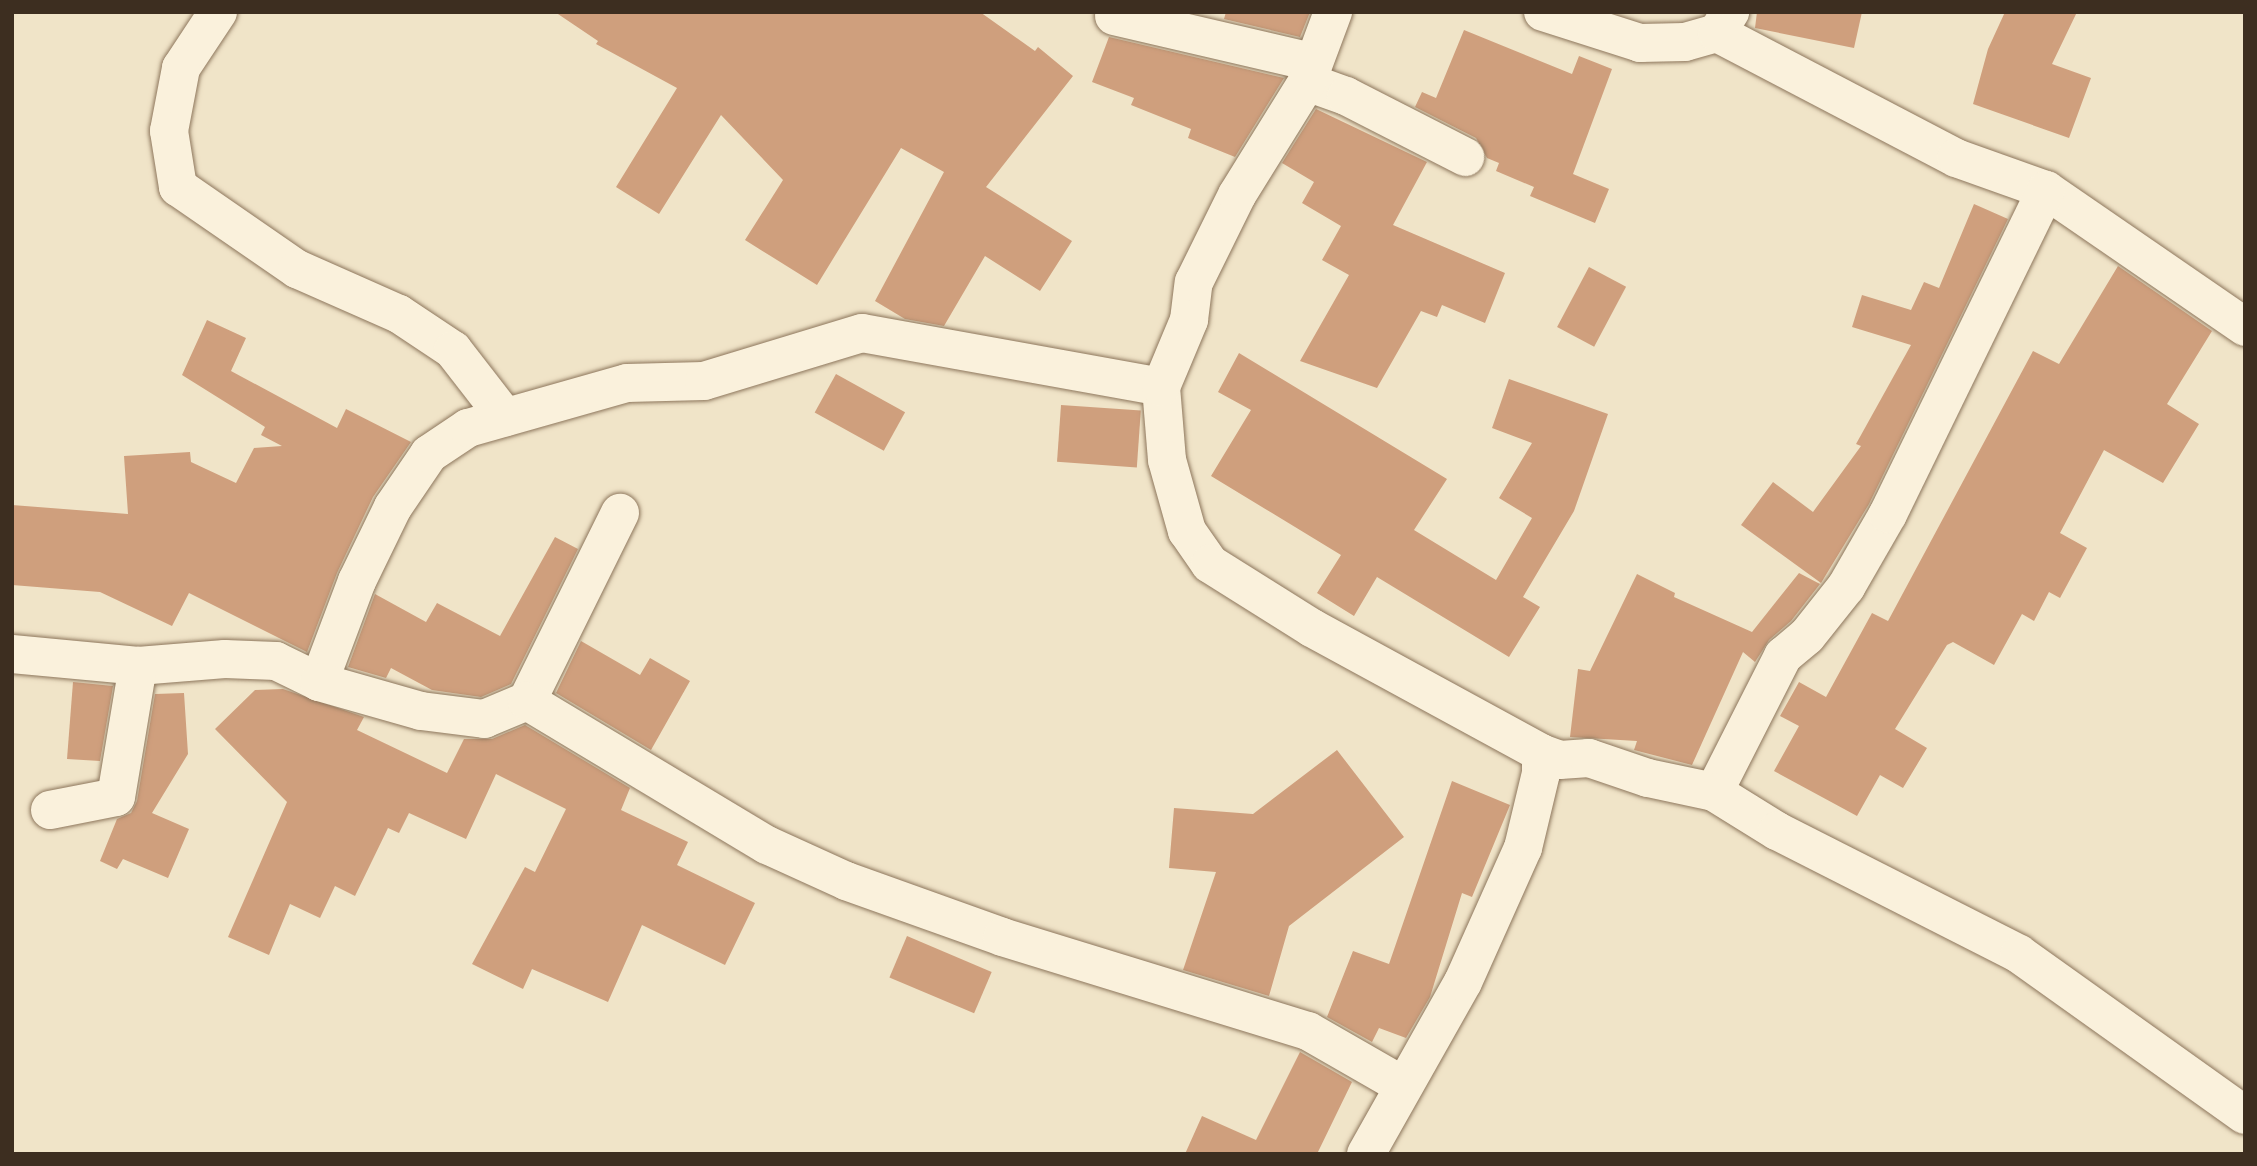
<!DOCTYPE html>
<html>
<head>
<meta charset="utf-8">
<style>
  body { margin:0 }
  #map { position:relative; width:2257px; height:1166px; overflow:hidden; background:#f0e4c8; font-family:"Noto Serif",serif }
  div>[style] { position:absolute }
  .building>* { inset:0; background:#cf9f7d; transform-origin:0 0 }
  .roads { filter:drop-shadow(0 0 2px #8d765c) drop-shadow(0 0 2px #8d765c) }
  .minor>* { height:38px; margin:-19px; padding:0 19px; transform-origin:19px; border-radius:19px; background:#faf1dc }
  span { translate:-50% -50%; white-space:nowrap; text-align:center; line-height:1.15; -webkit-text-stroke:5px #f7eed8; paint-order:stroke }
  .frame { position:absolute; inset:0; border:14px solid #3d2e20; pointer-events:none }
</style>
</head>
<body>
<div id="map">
  <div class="building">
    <div style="clip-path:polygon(555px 12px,980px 12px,1035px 51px,1038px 47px,1073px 76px,986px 187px,1072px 241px,1040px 291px,985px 256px,944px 326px,905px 319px,875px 301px,944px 172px,901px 148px,817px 285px,745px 240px,783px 180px,721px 115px,659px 214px,616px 187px,677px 88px,596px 44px,598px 41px)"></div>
    <div style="clip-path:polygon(1226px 12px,1310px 12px,1300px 37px,1224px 19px)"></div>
    <div style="clip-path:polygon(1757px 12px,1862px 12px,1854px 48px,1755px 28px)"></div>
    <div style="clip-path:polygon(2005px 12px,2077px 12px,2052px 64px,2091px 78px,2069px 138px,1973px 104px,1988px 49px)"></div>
    <div style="clip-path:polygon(1464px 30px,1572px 74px,1579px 56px,1612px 69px,1573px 174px,1609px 189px,1595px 223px,1530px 196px,1534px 187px,1496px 171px,1499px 163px,1487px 158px,1476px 138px,1415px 107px,1422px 92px,1436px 98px)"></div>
    <div style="clip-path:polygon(1109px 37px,1284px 78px,1235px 157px,1188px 138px,1191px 129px,1131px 105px,1134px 98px,1092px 82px)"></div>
    <div style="clip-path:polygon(1316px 109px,1427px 162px,1393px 225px,1505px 273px,1485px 323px,1442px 305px,1437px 317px,1421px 311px,1377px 388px,1300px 361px,1349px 275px,1322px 260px,1341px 226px,1302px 203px,1314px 182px,1282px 163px)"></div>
    <div style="clip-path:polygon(1974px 204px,2008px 219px,1869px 504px,1821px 583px,1741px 525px,1773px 482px,1813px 512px,1861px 446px,1856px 444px,1911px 345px,1852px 327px,1862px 295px,1911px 310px,1924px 282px,1939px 288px)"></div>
    <div style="clip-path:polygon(2118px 266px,2212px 331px,2167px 404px,2199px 424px,2163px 483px,2104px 450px,2060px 533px,2087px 548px,2060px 598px,2049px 592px,2034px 621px,2022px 614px,1994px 665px,1953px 642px,1947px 645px,1895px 729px,1927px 748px,1903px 788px,1880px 775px,1857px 816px,1774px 771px,1799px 726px,1780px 716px,1799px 682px,1826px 697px,1872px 613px,1888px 621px,2033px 351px,2059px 364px)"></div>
    <div style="left:1589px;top:267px;width:42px;height:68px;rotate:28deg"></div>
    <div style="clip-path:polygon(207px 320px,246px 338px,231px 371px,337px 428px,346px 409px,411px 442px,373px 497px,337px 573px,307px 652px,189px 593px,172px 626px,100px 592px,12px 585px,12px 505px,128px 514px,124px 456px,190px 452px,191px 462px,236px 483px,254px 448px,282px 446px,261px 435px,265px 427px,182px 375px)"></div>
    <div style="clip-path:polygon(1239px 353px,1447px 479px,1414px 530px,1496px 580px,1532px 518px,1499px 498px,1532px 443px,1492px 428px,1509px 379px,1608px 414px,1574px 511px,1523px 597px,1540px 607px,1509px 657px,1377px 577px,1354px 616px,1317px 593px,1341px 555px,1211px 476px,1251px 410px,1218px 392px)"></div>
    <div style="left:836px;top:374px;width:79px;height:44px;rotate:29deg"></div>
    <div style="left:1061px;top:405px;width:80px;height:57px;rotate:4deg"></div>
    <div style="clip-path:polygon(555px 537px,578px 549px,511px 684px,481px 697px,432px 690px,391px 668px,386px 678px,348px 667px,375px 594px,426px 622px,437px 603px,500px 636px)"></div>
    <div style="clip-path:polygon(1799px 573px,1820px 584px,1791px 621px,1769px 640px,1755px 662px,1743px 652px,1692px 765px,1634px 750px,1637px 741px,1570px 737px,1578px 669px,1590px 671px,1637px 574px,1675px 593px,1674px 597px,1752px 632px)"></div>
    <div style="clip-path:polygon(581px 641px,640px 675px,650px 658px,690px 681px,651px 750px,556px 693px)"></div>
    <div style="clip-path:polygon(73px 682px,113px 686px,100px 761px,67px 759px)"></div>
    <div style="clip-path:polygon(283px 689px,364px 717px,357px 730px,447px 773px,464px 739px,492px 739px,525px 725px,630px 788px,621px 810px,688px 842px,677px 865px,755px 903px,725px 965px,642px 925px,608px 1002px,532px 969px,523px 989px,472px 964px,525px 867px,535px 872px,566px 809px,496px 774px,466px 839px,409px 813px,399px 833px,388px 828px,355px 896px,335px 886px,320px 918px,290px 904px,269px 955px,228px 937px,287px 802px,215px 729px,255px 690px)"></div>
    <div style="clip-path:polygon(184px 693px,188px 754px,152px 813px,189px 829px,168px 878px,123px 859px,117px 869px,100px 861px,117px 819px,131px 813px,137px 801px,155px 694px)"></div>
    <div style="clip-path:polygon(1337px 750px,1404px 837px,1289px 926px,1269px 996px,1183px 970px,1216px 872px,1169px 868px,1174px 808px,1253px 814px)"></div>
    <div style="clip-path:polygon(1452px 781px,1510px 805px,1472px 897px,1462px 893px,1430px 997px,1406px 1038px,1379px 1028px,1372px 1042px,1327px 1017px,1353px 951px,1389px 964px)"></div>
    <div style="left:907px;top:936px;width:92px;height:45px;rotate:23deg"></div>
    <div style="clip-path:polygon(1300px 1052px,1352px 1082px,1317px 1154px,1185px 1154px,1202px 1116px,1256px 1140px)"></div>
  </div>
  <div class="roads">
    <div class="minor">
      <div style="left:218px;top:12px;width:67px;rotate:123.5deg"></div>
      <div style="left:181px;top:68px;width:64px;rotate:100.8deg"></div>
      <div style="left:169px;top:131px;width:57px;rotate:80.9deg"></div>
      <div style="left:178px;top:187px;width:145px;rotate:34.6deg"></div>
      <div style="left:297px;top:269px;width:111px;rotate:23.8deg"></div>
      <div style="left:399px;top:314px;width:65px;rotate:33.7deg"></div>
      <div style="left:453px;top:350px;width:85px;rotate:52.2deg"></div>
      <div style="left:1543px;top:12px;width:102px;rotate:17.7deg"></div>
      <div style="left:1640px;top:43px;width:45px;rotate:-1.3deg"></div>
      <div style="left:1685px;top:42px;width:33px;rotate:-16deg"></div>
      <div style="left:1717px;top:33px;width:25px;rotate:-58deg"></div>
      <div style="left:1114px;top:16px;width:203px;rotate:13.1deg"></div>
      <div style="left:1717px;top:33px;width:270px;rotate:27.6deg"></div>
      <div style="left:1956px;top:158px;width:96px;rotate:19.6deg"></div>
      <div style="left:2046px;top:190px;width:242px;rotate:34.5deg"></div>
      <div style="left:1307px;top:82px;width:41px;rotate:19.7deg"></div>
      <div style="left:1346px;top:96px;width:134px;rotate:27.1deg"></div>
      <div style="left:1161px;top:387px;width:73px;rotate:85.3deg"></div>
      <div style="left:1167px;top:460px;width:74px;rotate:74.3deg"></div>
      <div style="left:1187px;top:531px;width:40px;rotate:55.1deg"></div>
      <div style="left:1210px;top:564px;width:120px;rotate:32.1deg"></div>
      <div style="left:1312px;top:628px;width:261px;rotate:28.6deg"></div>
      <div style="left:1541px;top:753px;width:20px;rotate:20deg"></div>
      <div style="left:1560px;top:760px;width:29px;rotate:-4deg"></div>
      <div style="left:1589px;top:758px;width:62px;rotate:18.7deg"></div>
      <div style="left:1648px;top:778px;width:67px;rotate:12deg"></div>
      <div style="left:1714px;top:792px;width:153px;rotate:-63.1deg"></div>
      <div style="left:1783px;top:656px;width:31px;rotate:-40deg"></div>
      <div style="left:1807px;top:636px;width:63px;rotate:-51.5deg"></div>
      <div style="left:1846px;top:587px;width:84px;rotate:-60.1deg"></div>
      <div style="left:1888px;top:514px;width:360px;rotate:-64deg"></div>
      <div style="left:12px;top:654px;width:127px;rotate:5.4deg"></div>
      <div style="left:138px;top:666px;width:87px;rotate:-4.6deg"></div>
      <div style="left:225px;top:659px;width:51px;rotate:2.2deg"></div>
      <div style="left:276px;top:661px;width:48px;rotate:26deg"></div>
      <div style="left:319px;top:682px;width:108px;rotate:-69.4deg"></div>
      <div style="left:357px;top:581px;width:82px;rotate:-64.1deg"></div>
      <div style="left:393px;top:507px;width:64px;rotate:-55.8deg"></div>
      <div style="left:429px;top:454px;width:47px;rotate:-33.7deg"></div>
      <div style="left:468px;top:428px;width:165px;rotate:-15.8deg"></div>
      <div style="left:627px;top:383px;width:77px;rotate:-1.5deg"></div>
      <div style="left:704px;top:381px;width:165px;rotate:-16.9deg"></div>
      <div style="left:862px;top:333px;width:304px;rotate:10.2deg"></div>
      <div style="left:1161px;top:387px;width:73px;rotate:-67.3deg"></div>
      <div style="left:1189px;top:320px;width:38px;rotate:-83deg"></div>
      <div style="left:1194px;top:282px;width:97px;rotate:-63.7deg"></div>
      <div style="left:1237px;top:195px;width:133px;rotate:-58.2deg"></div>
      <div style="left:1307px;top:82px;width:75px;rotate:-69.6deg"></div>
      <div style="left:319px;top:682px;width:106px;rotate:15.9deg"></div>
      <div style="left:421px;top:711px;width:64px;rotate:7.2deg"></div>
      <div style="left:484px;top:719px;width:47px;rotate:-22.7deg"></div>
      <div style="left:527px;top:701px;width:210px;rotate:-63.7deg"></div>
      <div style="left:527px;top:701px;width:280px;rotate:31deg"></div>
      <div style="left:767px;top:845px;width:87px;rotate:24.5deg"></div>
      <div style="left:846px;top:881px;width:166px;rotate:19.7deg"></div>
      <div style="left:1002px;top:937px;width:320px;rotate:17.1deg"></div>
      <div style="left:1308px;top:1031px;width:108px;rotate:29.9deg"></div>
      <div style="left:1714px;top:792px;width:74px;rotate:31.8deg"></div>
      <div style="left:1777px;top:831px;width:271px;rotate:26.9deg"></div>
      <div style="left:2019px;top:954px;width:277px;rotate:35.5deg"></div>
      <div style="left:50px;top:810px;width:67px;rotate:-11.1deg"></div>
      <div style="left:116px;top:797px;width:133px;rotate:-80.5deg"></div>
      <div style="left:1366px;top:1154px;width:197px;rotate:-60.6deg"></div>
      <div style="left:1463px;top:982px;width:147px;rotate:-65.9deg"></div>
      <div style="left:1523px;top:848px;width:77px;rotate:-76.5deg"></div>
      <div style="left:1541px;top:773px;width:20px;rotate:-90deg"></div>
    </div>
  </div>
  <div class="frame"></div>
</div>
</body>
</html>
